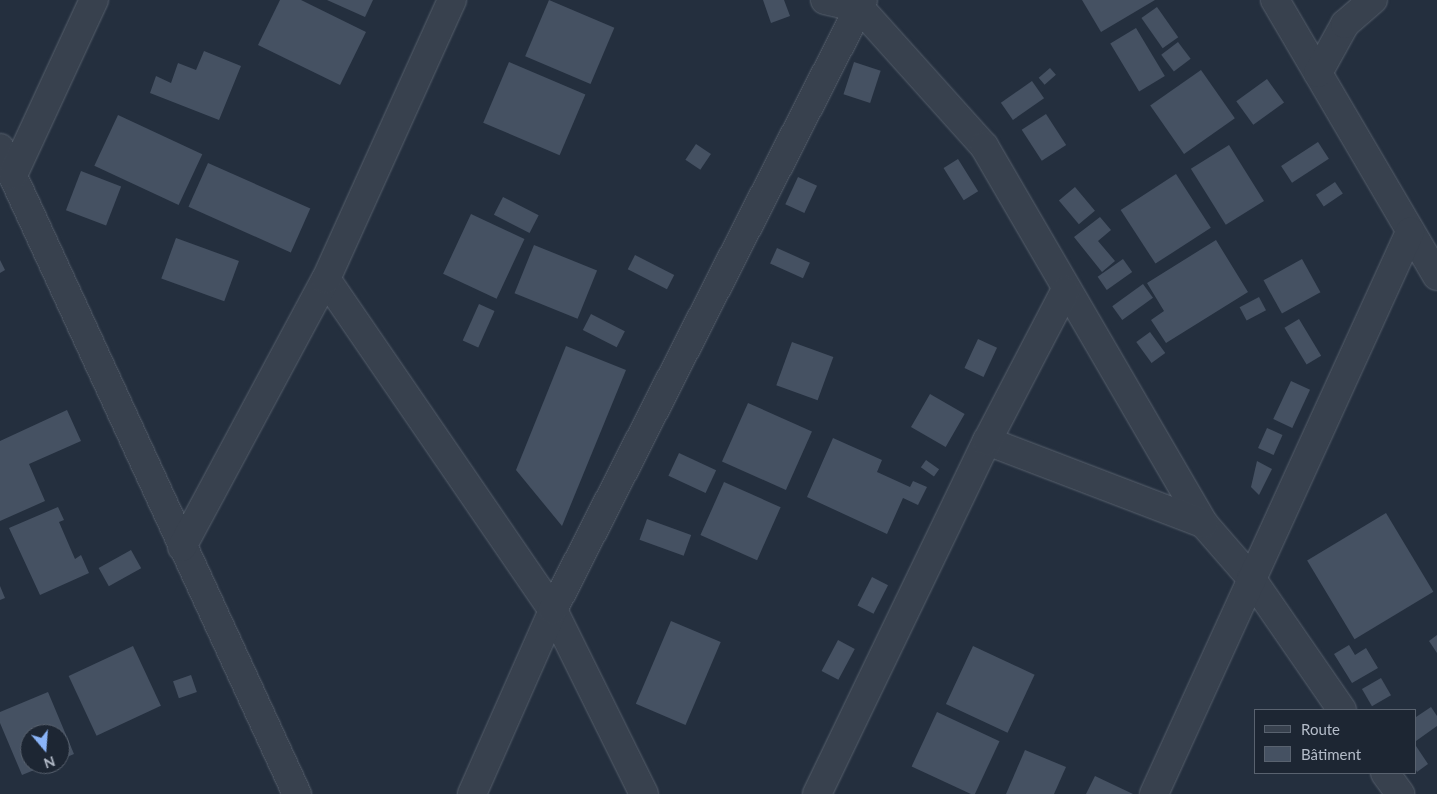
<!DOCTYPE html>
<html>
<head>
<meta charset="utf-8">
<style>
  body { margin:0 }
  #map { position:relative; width:1437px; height:794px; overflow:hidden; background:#242f3e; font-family:Lato,sans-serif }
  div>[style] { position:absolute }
  .building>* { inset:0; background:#455162; transform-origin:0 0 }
  .roads { filter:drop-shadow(0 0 1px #565f6c) drop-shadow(0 0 1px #565f6c) }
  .street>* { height:28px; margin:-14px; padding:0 14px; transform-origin:14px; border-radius:14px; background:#38414e }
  span { translate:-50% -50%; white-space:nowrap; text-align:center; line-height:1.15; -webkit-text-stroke:4px #1d2633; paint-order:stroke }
  .legend { position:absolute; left:1254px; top:709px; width:162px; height:65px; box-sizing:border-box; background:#1d2633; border:1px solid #59626f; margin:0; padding:6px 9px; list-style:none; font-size:15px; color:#b4bcc9 }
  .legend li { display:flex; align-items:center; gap:10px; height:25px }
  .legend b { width:25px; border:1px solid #59626f }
  .north { position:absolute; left:20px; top:724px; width:50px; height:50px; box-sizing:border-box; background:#1d2633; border:1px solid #59626f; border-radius:50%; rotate:162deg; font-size:14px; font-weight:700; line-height:20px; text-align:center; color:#b4bcc9 }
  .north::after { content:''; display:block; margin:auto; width:18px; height:22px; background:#8ab4f8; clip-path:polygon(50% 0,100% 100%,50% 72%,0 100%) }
</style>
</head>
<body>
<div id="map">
  <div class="building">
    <div style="clip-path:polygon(280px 0,301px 0,366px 32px,340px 85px,258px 45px)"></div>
    <div style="clip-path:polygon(327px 0,373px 0,365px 17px)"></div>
    <div style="left:549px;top:0;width:71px;height:61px;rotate:23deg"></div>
    <div style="clip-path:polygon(763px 0,784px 0,790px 16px,771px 23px)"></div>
    <div style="clip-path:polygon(1082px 0,1155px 0,1101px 32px)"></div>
    <div style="left:1157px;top:7px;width:37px;height:19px;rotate:55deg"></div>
    <div style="left:1136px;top:28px;width:56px;height:30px;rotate:59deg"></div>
    <div style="left:1178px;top:42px;width:21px;height:21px;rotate:53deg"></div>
    <div style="clip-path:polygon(204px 51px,241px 66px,219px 120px,150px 93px,156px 76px,171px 83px,178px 63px,196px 70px)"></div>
    <div style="left:509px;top:62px;width:83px;height:66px;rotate:23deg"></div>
    <div style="left:854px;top:62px;width:28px;height:34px;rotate:18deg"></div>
    <div style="left:1050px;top:68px;width:9px;height:15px;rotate:49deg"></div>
    <div style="left:1201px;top:70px;width:59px;height:62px;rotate:55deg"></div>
    <div style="left:1267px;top:79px;width:29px;height:38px;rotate:54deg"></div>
    <div style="left:1032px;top:81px;width:21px;height:38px;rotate:55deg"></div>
    <div style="left:1046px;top:114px;width:37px;height:29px;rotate:57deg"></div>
    <div style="left:118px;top:115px;width:93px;height:56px;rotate:25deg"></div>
    <div style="left:1318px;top:142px;width:20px;height:44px;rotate:57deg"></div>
    <div style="left:696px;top:144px;width:18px;height:19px;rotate:34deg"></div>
    <div style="left:1229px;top:145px;width:66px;height:45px;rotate:58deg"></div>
    <div style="left:958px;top:159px;width:38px;height:17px;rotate:58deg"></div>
    <div style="left:208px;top:163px;width:112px;height:48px;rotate:24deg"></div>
    <div style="left:81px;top:171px;width:43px;height:42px;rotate:21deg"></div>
    <div style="left:1176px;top:174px;width:64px;height:66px;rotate:57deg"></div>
    <div style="left:798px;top:177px;width:21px;height:30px;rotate:25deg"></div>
    <div style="left:1335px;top:182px;width:14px;height:23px;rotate:56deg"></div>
    <div style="left:1075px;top:187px;width:31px;height:21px;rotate:50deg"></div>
    <div style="left:503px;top:197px;width:40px;height:20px;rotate:27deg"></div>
    <div style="left:471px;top:214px;width:59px;height:66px;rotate:25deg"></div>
    <div style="clip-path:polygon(1100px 217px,1111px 230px,1098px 241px,1115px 261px,1102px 272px,1074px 237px)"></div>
    <div style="left:176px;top:238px;width:67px;height:43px;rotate:20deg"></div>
    <div style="clip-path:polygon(1216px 240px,1248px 292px,1166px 343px,1151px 320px,1164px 311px,1147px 283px)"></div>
    <div style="left:534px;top:245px;width:68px;height:52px;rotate:22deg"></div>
    <div style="left:777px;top:248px;width:36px;height:17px;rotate:24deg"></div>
    <div style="left:635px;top:255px;width:44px;height:16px;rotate:27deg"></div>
    <div style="left:1123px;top:259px;width:16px;height:31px;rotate:55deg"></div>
    <div style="left:1302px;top:259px;width:38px;height:44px;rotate:61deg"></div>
    <div style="clip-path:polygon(0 260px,5px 270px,0 273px)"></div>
    <div style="left:1143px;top:284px;width:17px;height:38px;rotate:54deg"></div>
    <div style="left:1259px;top:297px;width:15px;height:22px;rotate:62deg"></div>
    <div style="left:479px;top:304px;width:17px;height:40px;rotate:24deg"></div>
    <div style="left:591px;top:314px;width:38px;height:18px;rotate:27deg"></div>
    <div style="left:1299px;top:319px;width:43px;height:17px;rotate:59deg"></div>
    <div style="left:1150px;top:332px;width:26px;height:17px;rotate:54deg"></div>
    <div style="left:978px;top:339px;width:21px;height:32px;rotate:25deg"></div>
    <div style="left:792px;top:342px;width:44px;height:46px;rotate:20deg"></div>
    <div style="clip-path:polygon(566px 346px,626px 370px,562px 526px,516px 470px)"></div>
    <div style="left:1291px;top:381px;width:21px;height:42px;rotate:25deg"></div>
    <div style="left:930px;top:394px;width:40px;height:38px;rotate:30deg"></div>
    <div style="left:748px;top:403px;width:70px;height:64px;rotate:24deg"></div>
    <div style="clip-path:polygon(67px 410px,81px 441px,29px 464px,45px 501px,0 521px,0 441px)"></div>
    <div style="left:1267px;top:428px;width:17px;height:22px;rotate:24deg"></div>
    <div style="clip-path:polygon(833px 438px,882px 460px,877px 472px,910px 487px,913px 481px,927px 487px,918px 505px,903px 498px,887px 534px,807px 497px)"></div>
    <div style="left:679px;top:453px;width:41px;height:25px;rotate:25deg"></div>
    <div style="left:926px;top:460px;width:16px;height:9px;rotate:35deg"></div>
    <div style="clip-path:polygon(1257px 461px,1272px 469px,1259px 495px,1251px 487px)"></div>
    <div style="left:724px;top:482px;width:62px;height:58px;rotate:24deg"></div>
    <div style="clip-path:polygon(58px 507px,64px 520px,59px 522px,75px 559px,81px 555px,89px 573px,40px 595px,9px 528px)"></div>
    <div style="left:1386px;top:513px;width:92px;height:92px;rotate:59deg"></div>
    <div style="left:647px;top:519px;width:47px;height:22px;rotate:20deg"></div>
    <div style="left:131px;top:550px;width:21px;height:37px;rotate:61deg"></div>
    <div style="left:872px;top:577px;width:18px;height:32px;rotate:27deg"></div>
    <div style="clip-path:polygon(0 586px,5px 598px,0 600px)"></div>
    <div style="left:671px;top:621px;width:54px;height:90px;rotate:23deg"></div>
    <div style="clip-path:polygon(1437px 635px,1437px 653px,1429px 641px)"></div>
    <div style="left:838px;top:640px;width:19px;height:35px;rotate:28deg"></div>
    <div style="clip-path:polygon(1349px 645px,1355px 655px,1366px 648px,1378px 668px,1352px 683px,1334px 654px)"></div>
    <div style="left:133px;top:646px;width:66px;height:71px;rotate:65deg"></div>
    <div style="left:973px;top:646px;width:68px;height:64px;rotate:25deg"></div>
    <div style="left:191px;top:675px;width:18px;height:19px;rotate:71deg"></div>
    <div style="left:1381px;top:678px;width:20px;height:22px;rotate:60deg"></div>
    <div style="clip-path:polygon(48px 692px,74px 754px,60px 760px,60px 734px,30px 734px,30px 764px,49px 764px,22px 775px,0 723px,0 712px)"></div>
    <div style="clip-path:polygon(1431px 707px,1437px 716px,1437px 726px,1416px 741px,1416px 717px)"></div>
    <div style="left:937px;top:712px;width:69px;height:60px;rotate:25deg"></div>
    <div style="clip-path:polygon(1416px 746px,1428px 764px,1417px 772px,1416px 770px)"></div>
    <div style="clip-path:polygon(1025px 750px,1066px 767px,1054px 794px,1006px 794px)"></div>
    <div style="clip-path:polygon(1095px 776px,1133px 794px,1086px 794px)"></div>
  </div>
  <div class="roads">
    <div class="street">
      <div style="left:825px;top:0;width:36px;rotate:13deg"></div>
      <div style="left:860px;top:8px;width:186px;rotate:48.1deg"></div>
      <div style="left:984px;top:146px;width:437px;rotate:59.8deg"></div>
      <div style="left:1204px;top:524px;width:72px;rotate:49deg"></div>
      <div style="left:1251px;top:578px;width:160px;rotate:55.4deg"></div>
      <div style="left:1275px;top:0;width:320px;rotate:59.6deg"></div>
      <div style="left:1318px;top:73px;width:56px;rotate:-61.1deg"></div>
      <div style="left:1345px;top:24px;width:37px;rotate:-41deg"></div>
      <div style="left:0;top:148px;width:711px;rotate:65.31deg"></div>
      <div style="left:13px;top:175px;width:193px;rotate:-65.2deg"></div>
      <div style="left:326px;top:279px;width:401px;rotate:55.6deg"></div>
      <div style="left:553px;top:610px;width:205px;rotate:63.7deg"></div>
      <div style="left:987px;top:441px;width:232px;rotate:20.9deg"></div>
      <div style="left:182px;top:547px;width:304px;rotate:-61.8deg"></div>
      <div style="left:326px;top:279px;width:306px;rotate:-65.7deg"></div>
      <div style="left:1385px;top:773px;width:26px;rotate:54deg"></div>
      <div style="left:472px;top:794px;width:201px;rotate:-66.2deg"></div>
      <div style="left:553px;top:610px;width:684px;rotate:-63.06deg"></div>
      <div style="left:817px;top:794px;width:392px;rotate:-64.3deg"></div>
      <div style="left:987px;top:441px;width:169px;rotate:-62.5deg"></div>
      <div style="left:1154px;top:794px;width:618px;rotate:-65.51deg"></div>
    </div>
  </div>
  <ul class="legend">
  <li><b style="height:6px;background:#38414e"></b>Route</li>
  <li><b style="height:14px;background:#455162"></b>Bâtiment</li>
  </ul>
  <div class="north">N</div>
</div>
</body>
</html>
